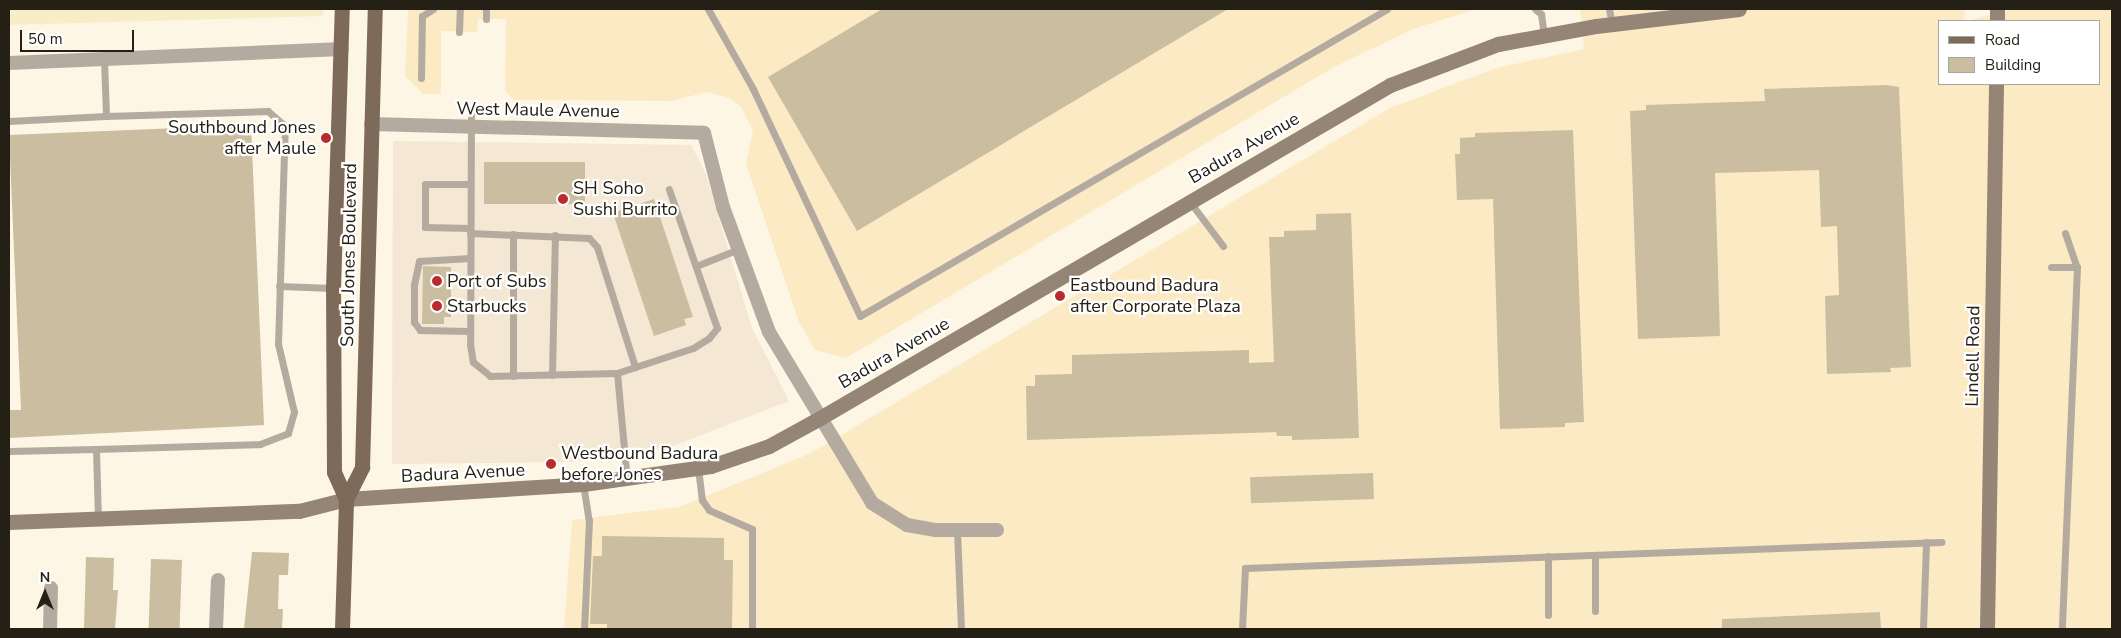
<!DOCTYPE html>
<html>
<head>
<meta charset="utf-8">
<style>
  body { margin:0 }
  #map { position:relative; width:2121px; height:638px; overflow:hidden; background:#fef6e4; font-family:"Nunito Sans",sans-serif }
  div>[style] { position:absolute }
  .commercial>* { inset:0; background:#f4e7d3 }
  .built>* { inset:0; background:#fceac5 }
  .sand>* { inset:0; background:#f7edc7 }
  .building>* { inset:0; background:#cbbda0; transform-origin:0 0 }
  .lane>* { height:7px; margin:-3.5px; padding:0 3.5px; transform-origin:3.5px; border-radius:3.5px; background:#b5aa9f }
  .street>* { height:14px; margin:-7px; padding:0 7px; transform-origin:7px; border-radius:7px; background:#b5aa9f }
  .secondary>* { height:15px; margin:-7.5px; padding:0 7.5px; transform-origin:7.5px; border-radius:7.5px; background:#948576 }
  .primary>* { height:15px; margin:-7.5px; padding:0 7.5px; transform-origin:7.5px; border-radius:7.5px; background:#7d6a58 }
  .dots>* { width:14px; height:14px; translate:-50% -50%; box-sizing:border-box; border:2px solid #fff; border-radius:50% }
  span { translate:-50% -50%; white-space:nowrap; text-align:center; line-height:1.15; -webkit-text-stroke:4.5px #fff; paint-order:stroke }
  .street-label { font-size:18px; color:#252015 }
  .poi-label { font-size:18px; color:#252015 }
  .right { translate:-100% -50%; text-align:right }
  .left { translate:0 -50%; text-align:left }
  .frame { position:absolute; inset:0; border:10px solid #252015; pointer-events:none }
  .legend { position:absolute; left:1938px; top:20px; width:162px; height:65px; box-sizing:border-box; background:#fff; border:1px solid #a8a6a1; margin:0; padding:6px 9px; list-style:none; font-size:15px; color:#252015 }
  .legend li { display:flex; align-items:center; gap:10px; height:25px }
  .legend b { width:25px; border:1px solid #a8a6a1 }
  .north { position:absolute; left:20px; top:568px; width:50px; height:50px; -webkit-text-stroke:4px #fff; paint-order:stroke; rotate:0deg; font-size:14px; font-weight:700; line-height:20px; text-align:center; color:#252015 }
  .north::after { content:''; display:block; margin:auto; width:18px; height:22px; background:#252015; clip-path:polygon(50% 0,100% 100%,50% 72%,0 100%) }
  .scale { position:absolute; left:20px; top:30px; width:114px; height:22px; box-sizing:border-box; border:2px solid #252015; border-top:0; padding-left:6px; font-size:15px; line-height:18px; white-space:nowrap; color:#252015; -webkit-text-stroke:4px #fff; paint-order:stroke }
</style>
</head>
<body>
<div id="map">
  <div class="commercial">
    <div style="clip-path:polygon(393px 141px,691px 145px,705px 172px,752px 328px,789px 401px,670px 447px,572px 462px,392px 464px)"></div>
  </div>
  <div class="built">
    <div style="clip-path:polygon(408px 9px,1476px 9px,1413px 29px,1334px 67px,846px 358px,815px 350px,799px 322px,746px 163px,753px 131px,741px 107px,730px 98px,707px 92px,671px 101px,514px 100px,505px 91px,506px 19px,478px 19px,477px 32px,441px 31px,441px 94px,423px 94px,405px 76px)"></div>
    <div style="clip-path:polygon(1580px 9px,1965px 9px,1964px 21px,1940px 21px,1940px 84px,2100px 84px,2100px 21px,1967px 21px,2012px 9px,2112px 9px,2112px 629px,564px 629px,572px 520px,679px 507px,811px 453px,1390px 108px,1496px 68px,1584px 49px)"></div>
  </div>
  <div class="sand">
    <div style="clip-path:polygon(9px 9px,323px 9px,323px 16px,9px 25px)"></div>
  </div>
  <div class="building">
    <div style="clip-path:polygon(882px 9px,1228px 9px,857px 231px,768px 77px)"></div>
    <div style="clip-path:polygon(1886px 85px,1899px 87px,1911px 367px,1890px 368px,1891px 372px,1827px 374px,1825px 296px,1839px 295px,1837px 226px,1821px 227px,1819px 170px,1715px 173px,1720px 336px,1638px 339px,1630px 111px,1646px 110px,1646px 105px,1765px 101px,1764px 89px)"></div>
    <div style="clip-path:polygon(251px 125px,264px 425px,9px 438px,9px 410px,21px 410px,9px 135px)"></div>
    <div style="clip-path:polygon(1573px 130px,1584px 422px,1565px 423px,1565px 427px,1500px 429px,1493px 199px,1457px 200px,1455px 154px,1460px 154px,1460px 138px,1475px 137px,1475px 133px)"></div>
    <div style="left:484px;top:162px;width:101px;height:42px"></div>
    <div style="clip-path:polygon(654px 199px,693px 317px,684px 319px,686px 325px,654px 336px,613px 213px)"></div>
    <div style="clip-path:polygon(1351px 213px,1359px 438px,1292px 440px,1292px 436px,1277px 436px,1276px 432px,1027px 440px,1026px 386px,1035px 386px,1035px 375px,1072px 374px,1072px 355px,1249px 350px,1249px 363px,1274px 362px,1269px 237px,1284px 237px,1284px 231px,1316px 230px,1316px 214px)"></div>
    <div style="clip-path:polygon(423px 266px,451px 267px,451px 317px,444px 317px,444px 324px,422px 324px)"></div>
    <div style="left:1373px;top:473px;width:26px;height:123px;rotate:88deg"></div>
    <div style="clip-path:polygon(602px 536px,724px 538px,724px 560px,733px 560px,732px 628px,607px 629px,607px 624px,590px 624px,593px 556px,602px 556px)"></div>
    <div style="clip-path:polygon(252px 552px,289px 553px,288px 575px,279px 575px,278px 609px,283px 609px,282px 629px,244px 629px)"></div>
    <div style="clip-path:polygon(86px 557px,114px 558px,113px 590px,118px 590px,115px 629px,84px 629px)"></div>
    <div style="left:151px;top:559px;width:31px;height:70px;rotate:2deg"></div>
    <div style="clip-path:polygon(1880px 612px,1881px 629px,1722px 629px,1722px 619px)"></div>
  </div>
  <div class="lane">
    <div style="left:708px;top:9px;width:92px;rotate:60.6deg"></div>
    <div style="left:753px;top:89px;width:251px;rotate:64.8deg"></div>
    <div style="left:860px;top:316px;width:610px;rotate:-30.22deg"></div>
    <div style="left:1535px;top:9px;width:8px;rotate:40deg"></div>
    <div style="left:1541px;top:14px;width:22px;rotate:82deg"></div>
    <div style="left:1609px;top:9px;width:15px;rotate:79deg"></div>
    <div style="left:486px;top:19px;width:10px;rotate:-90deg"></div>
    <div style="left:459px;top:32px;width:23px;rotate:-88deg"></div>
    <div style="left:421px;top:78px;width:62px;rotate:-89.1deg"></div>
    <div style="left:422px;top:16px;width:13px;rotate:-32deg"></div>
    <div style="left:471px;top:110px;width:234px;rotate:90.2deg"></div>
    <div style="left:470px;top:344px;width:18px;rotate:81deg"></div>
    <div style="left:473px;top:362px;width:22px;rotate:39deg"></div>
    <div style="left:490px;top:376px;width:127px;rotate:-1.4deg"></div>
    <div style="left:617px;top:373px;width:80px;rotate:-18.2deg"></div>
    <div style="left:693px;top:348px;width:19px;rotate:-32deg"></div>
    <div style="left:709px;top:338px;width:13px;rotate:-51deg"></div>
    <div style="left:717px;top:328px;width:147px;rotate:-109.1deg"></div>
    <div style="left:9px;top:121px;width:97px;rotate:-3deg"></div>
    <div style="left:106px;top:116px;width:57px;rotate:-92deg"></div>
    <div style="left:470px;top:184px;width:45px;rotate:180deg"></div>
    <div style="left:425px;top:184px;width:43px;rotate:90deg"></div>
    <div style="left:425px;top:227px;width:45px;rotate:1.3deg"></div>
    <div style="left:1190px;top:202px;width:55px;rotate:53.1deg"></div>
    <div style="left:470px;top:233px;width:119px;rotate:2.4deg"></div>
    <div style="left:589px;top:238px;width:12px;rotate:48deg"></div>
    <div style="left:597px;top:247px;width:126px;rotate:72.4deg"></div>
    <div style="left:2065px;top:233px;width:36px;rotate:71deg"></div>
    <div style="left:513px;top:234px;width:142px;rotate:90deg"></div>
    <div style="left:470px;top:258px;width:51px;rotate:176.6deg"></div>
    <div style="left:419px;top:261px;width:25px;rotate:102deg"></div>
    <div style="left:414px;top:285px;width:37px;rotate:90deg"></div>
    <div style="left:414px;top:322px;width:10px;rotate:53deg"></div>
    <div style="left:420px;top:330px;width:50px;rotate:1.1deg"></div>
    <div style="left:696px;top:266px;width:46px;rotate:-21.6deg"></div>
    <div style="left:2051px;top:267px;width:26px"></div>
    <div style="left:2077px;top:267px;width:362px;rotate:92.4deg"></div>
    <div style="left:279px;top:286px;width:54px;rotate:2.1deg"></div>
    <div style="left:617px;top:373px;width:107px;rotate:84.7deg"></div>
    <div style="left:552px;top:375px;width:140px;rotate:-88.8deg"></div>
    <div style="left:96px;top:449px;width:164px;rotate:-1.7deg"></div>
    <div style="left:260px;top:444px;width:30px;rotate:-21deg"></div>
    <div style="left:288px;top:433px;width:22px;rotate:-74deg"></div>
    <div style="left:294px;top:412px;width:70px;rotate:-103.2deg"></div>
    <div style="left:278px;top:344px;width:218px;rotate:-88.2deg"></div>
    <div style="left:285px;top:126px;width:23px;rotate:-139deg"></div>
    <div style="left:268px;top:111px;width:162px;rotate:178.2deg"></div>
    <div style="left:9px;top:451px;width:87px;rotate:-1.3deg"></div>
    <div style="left:96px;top:449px;width:70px;rotate:88.4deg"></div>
    <div style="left:698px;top:468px;width:32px;rotate:83deg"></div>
    <div style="left:702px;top:500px;width:12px;rotate:55deg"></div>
    <div style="left:709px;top:510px;width:47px;rotate:23.8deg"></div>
    <div style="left:752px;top:529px;width:100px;rotate:90deg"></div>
    <div style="left:583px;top:484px;width:36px;rotate:81deg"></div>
    <div style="left:589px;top:520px;width:109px;rotate:92.6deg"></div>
    <div style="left:957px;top:530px;width:99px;rotate:87.7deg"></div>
    <div style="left:1595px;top:555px;width:56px;rotate:90deg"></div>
    <div style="left:1548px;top:556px;width:59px;rotate:90deg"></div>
    <div style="left:1242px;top:629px;width:61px;rotate:-87.2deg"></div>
    <div style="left:1245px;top:568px;width:697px;rotate:-2.14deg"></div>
    <div style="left:1923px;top:629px;width:87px;rotate:-88deg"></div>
  </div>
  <div class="street">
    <div style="left:9px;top:63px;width:333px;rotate:-2.4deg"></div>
    <div style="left:371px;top:124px;width:333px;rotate:1.5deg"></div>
    <div style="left:704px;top:133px;width:76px;rotate:75.6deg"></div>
    <div style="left:723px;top:207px;width:133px;rotate:69.8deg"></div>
    <div style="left:769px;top:332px;width:200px;rotate:58.9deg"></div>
    <div style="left:872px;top:503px;width:41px;rotate:32.2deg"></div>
    <div style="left:907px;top:525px;width:28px;rotate:10deg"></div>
    <div style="left:935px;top:530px;width:62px"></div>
    <div style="left:50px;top:629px;width:41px;rotate:-88.6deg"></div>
    <div style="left:216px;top:629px;width:49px;rotate:-87.7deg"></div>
  </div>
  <div class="secondary">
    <div style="left:1997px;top:21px;width:12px;rotate:-90deg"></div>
    <div style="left:9px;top:522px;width:290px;rotate:-2.2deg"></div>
    <div style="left:299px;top:511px;width:49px;rotate:-14.3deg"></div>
    <div style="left:346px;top:499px;width:237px;rotate:-3.6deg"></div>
    <div style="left:583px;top:484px;width:129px;rotate:-8deg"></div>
    <div style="left:711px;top:466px;width:61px;rotate:-19deg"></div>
    <div style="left:769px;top:446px;width:58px;rotate:-28.8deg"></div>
    <div style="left:820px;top:418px;width:660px;rotate:-30.29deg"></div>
    <div style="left:1390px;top:85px;width:116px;rotate:-20.8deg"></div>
    <div style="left:1498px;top:44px;width:100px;rotate:-10.4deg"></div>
    <div style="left:1596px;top:26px;width:144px;rotate:-6.8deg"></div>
    <div style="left:1987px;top:629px;width:545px;rotate:-89.05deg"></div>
  </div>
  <div class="primary">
    <div style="left:346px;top:499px;width:36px;rotate:-63deg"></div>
    <div style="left:362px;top:467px;width:458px;rotate:-88.4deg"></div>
    <div style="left:342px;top:629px;width:130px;rotate:-88.2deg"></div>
    <div style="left:346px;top:499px;width:30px;rotate:-114deg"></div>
    <div style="left:334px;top:472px;width:184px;rotate:-90.3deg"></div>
    <div style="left:333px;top:288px;width:279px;rotate:-88.2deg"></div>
  </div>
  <div class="dots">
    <div style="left:326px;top:138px;background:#ba2b2d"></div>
    <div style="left:563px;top:199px;background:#ba2b2d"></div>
    <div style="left:437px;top:281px;background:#ba2b2d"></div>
    <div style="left:1060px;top:296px;background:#ba2b2d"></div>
    <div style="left:437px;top:306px;background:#ba2b2d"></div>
    <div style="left:551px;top:464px;background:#ba2b2d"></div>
  </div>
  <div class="street-label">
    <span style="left:538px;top:110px;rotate:1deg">West Maule Avenue</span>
    <span style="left:1244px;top:148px;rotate:-30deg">Badura Avenue</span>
    <span style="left:349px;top:255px;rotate:-89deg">South Jones Boulevard</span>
    <span style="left:894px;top:353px;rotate:-30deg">Badura Avenue</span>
    <span style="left:1973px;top:356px;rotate:-89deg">Lindell Road</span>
    <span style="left:463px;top:473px;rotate:-3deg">Badura Avenue</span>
  </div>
  <div class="poi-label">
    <span class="right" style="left:316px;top:138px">Southbound Jones<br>after Maule</span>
    <span class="left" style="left:573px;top:199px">SH Soho<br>Sushi Burrito</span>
    <span class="left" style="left:447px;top:281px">Port of Subs</span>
    <span class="left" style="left:1070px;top:296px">Eastbound Badura<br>after Corporate Plaza</span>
    <span class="left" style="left:447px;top:306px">Starbucks</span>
    <span class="left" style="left:561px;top:464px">Westbound Badura<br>before Jones</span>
  </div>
  <div class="frame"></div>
  <ul class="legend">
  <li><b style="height:6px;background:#7d6a58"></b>Road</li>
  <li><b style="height:14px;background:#cbbda0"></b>Building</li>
  </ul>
  <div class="north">N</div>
  <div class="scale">50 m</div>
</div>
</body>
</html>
